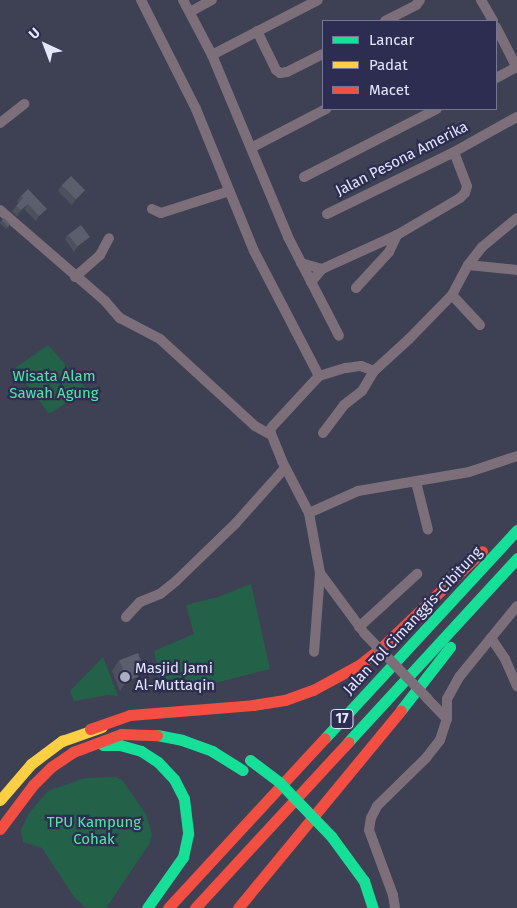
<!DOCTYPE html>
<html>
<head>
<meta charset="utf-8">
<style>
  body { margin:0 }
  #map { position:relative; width:517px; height:908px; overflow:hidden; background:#3e4053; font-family:"Fira Sans",sans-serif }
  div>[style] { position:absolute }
  .green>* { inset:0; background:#246149 }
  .street>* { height:10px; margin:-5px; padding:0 5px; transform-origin:5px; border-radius:5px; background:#7c6f7a }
  .fast>* { height:11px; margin:-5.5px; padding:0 5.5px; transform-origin:5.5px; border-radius:5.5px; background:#16e098 }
  .slow>* { height:11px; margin:-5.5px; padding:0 5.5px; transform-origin:5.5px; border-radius:5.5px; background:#ffcf43 }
  .jam>* { height:11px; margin:-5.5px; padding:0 5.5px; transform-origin:5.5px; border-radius:5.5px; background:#f24e42 }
  .street-bridge>* { height:10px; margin:-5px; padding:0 5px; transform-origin:5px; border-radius:5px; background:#7c6f7a }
  .fast-bridge>* { height:11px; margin:-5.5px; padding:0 5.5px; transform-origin:5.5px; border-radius:5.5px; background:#16e098 }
  .wall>* { inset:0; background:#4d515e }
  .shaded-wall>* { inset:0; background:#3f424c }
  .building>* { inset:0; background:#5a5e6d; transform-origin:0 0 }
  .dots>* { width:14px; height:14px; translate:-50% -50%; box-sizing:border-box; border:2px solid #2c2d50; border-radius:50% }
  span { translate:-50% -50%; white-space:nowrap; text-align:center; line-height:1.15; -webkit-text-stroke:4.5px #2c2d50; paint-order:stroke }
  .shield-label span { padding:1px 4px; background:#2c2d50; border:1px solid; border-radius:4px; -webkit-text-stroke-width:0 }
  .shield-label { font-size:14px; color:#e5e7fe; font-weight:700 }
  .street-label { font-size:15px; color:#e5e7fe }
  .park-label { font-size:15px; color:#51e6a6 }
  .poi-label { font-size:15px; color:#e5e7fe }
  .left { translate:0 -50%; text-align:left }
  .legend { position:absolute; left:322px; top:20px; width:175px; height:90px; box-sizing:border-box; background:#2c2d50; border:1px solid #767796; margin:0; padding:6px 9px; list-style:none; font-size:15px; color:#e5e7fe }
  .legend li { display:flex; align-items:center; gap:10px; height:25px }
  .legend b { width:25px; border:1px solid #767796 }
  .north { position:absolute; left:20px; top:20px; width:50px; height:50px; -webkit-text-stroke:4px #2c2d50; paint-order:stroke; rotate:317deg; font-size:14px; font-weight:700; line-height:20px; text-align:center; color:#e5e7fe }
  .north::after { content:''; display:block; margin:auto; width:18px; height:22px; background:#e5e7fe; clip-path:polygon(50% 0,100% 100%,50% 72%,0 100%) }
</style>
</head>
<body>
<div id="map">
  <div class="green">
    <div style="clip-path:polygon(48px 345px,87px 389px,49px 414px,15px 368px)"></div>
    <div style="clip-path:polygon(251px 584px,270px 669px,207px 685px,152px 692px,159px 676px,154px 651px,194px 634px,186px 605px,218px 597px)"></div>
    <div style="clip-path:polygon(103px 657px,118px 696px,108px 695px,74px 701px,70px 691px)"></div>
    <div style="clip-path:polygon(115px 777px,122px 780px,146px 814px,152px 835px,150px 843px,106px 908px,86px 908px,74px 897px,42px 848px,23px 842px,21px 830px,29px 813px,48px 791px,85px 778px)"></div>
  </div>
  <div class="street">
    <div style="left:141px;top:0;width:122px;rotate:63.2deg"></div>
    <div style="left:196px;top:109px;width:153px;rotate:67.8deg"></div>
    <div style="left:254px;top:251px;width:141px;rotate:62.5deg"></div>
    <div style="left:319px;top:376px;width:69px;rotate:132.7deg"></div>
    <div style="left:272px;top:427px;width:4px;rotate:117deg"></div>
    <div style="left:270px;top:431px;width:32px;rotate:68deg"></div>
    <div style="left:282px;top:461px;width:59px;rotate:62.6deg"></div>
    <div style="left:309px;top:513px;width:61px;rotate:79.6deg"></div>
    <div style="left:320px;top:573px;width:79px;rotate:94.3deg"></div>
    <div style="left:183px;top:0;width:62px;rotate:62.2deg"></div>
    <div style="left:212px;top:55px;width:197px;rotate:67.3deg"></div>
    <div style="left:288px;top:237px;width:111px;rotate:62.7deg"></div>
    <div style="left:481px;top:0;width:24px;rotate:60deg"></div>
    <div style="left:190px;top:12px;width:25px;rotate:-29deg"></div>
    <div style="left:385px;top:21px;width:35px;rotate:-27deg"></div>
    <div style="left:416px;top:5px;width:6px;rotate:-51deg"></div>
    <div style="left:496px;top:27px;width:46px;rotate:62.9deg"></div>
    <div style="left:257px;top:31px;width:43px;rotate:64deg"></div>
    <div style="left:276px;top:70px;width:5px;rotate:37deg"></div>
    <div style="left:280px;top:73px;width:7px;rotate:-8deg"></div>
    <div style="left:287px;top:72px;width:40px;rotate:-26.6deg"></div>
    <div style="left:212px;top:55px;width:119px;rotate:-27.4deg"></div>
    <div style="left:496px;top:78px;width:24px;rotate:-28deg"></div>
    <div style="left:0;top:123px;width:31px;rotate:-38deg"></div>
    <div style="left:251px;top:148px;width:85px;rotate:-27.5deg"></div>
    <div style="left:304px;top:177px;width:149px;rotate:-27.1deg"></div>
    <div style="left:152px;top:209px;width:10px;rotate:24deg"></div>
    <div style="left:161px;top:213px;width:72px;rotate:-17.7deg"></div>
    <div style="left:0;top:210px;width:139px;rotate:40.9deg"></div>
    <div style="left:105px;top:301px;width:23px;rotate:49deg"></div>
    <div style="left:120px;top:318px;width:45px;rotate:27.7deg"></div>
    <div style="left:160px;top:339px;width:129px;rotate:42.5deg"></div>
    <div style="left:255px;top:426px;width:18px;rotate:29deg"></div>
    <div style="left:327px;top:214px;width:141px;rotate:-26deg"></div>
    <div style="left:454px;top:152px;width:72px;rotate:-29.1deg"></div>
    <div style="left:301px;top:263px;width:22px;rotate:16deg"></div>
    <div style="left:322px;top:269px;width:17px;rotate:130deg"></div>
    <div style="left:468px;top:265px;width:49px;rotate:5.8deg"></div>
    <div style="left:322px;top:269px;width:82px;rotate:-24.4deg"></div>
    <div style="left:397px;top:235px;width:73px;rotate:-30.4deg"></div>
    <div style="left:460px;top:198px;width:7px;rotate:-45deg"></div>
    <div style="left:465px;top:193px;width:7px;rotate:-74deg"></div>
    <div style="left:467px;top:186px;width:36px;rotate:-111deg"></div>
    <div style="left:75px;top:277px;width:33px;rotate:-41deg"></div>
    <div style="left:100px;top:255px;width:19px;rotate:-62deg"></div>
    <div style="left:356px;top:288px;width:49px;rotate:-47.5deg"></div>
    <div style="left:389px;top:252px;width:19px;rotate:-65deg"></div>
    <div style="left:452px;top:295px;width:41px;rotate:47deg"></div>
    <div style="left:319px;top:376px;width:28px;rotate:-17deg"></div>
    <div style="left:346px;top:368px;width:15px;rotate:-8deg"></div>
    <div style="left:361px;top:366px;width:14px;rotate:21deg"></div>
    <div style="left:323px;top:433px;width:35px;rotate:-53deg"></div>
    <div style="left:344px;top:405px;width:23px;rotate:-38deg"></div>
    <div style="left:362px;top:391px;width:23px;rotate:-59deg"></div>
    <div style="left:374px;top:371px;width:47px;rotate:-42.4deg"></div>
    <div style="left:409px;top:339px;width:62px;rotate:-45.7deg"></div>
    <div style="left:452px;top:295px;width:34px;rotate:-62deg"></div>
    <div style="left:468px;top:265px;width:23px;rotate:-52deg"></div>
    <div style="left:482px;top:247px;width:45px;rotate:-39.6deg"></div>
    <div style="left:416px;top:482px;width:49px;rotate:76deg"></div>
    <div style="left:309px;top:513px;width:54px;rotate:-24.2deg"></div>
    <div style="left:358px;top:491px;width:113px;rotate:-9.7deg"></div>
    <div style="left:469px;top:472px;width:51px;rotate:-18.4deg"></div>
    <div style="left:320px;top:573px;width:71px;rotate:53.6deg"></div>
    <div style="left:126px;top:617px;width:21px;rotate:-47deg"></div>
    <div style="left:140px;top:602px;width:22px;rotate:-22deg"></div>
    <div style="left:160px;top:594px;width:21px;rotate:-39deg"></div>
    <div style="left:176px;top:581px;width:83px;rotate:-44deg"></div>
    <div style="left:236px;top:523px;width:74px;rotate:-48.3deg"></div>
    <div style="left:359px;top:627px;width:79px;rotate:-42.4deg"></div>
    <div style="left:491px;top:638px;width:25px;rotate:56deg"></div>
    <div style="left:505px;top:659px;width:30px;rotate:66deg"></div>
    <div style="left:447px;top:719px;width:20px;rotate:-90deg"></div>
    <div style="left:447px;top:699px;width:26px;rotate:-61deg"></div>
    <div style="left:460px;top:676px;width:90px;rotate:-50.8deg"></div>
    <div style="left:395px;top:908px;width:13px;rotate:-99deg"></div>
    <div style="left:393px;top:895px;width:69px;rotate:-110.3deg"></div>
    <div style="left:369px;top:830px;width:12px;rotate:-81deg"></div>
    <div style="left:371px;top:818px;width:13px;rotate:-63deg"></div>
    <div style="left:377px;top:806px;width:69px;rotate:-44.4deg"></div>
    <div style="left:426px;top:758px;width:23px;rotate:-52deg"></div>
    <div style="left:440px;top:740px;width:22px;rotate:-72deg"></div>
    <div style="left:447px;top:719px;width:28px;rotate:-134deg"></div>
  </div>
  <div class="fast">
    <div style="left:401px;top:710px;width:80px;rotate:-52.1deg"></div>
    <div style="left:157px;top:735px;width:25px;rotate:11deg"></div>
    <div style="left:182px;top:740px;width:32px;rotate:20deg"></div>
    <div style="left:212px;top:751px;width:36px;rotate:32deg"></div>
    <div style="left:325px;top:738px;width:283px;rotate:-47.3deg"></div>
    <div style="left:348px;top:742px;width:250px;rotate:-47.4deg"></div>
    <div style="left:103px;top:745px;width:17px"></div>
    <div style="left:120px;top:745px;width:22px;rotate:16deg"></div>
    <div style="left:141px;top:751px;width:20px;rotate:33deg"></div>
    <div style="left:158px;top:762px;width:23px;rotate:47deg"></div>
    <div style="left:174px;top:779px;width:22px;rotate:63deg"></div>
    <div style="left:184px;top:799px;width:35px;rotate:83deg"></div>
    <div style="left:188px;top:834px;width:24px;rotate:102deg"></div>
    <div style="left:183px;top:857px;width:62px;rotate:125.2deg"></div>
    <div style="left:331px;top:836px;width:56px;rotate:53.7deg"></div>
    <div style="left:364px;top:881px;width:28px;rotate:72deg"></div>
  </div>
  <div class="slow">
    <div style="left:0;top:800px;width:48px;rotate:-49.3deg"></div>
    <div style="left:31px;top:764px;width:39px;rotate:-37deg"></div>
    <div style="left:62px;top:741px;width:42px;rotate:-19.3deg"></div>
  </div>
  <div class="jam">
    <div style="left:90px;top:729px;width:42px;rotate:-19.3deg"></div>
    <div style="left:130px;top:715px;width:123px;rotate:-4.6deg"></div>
    <div style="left:253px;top:705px;width:32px;rotate:-9deg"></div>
    <div style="left:285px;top:700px;width:30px;rotate:-20deg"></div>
    <div style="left:313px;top:690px;width:52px;rotate:-28.5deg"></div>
    <div style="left:359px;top:665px;width:31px;rotate:-38deg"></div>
    <div style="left:383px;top:646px;width:137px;rotate:-43.8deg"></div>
    <div style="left:0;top:829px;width:55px;rotate:-53.1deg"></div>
    <div style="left:33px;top:785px;width:25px;rotate:-45deg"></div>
    <div style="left:51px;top:767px;width:27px;rotate:-34deg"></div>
    <div style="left:73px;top:752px;width:51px;rotate:-20.6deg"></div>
    <div style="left:121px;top:734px;width:36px;rotate:2deg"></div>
    <div style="left:168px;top:908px;width:231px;rotate:-47.3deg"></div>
    <div style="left:195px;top:908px;width:226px;rotate:-47.3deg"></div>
    <div style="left:238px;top:908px;width:256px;rotate:-50.5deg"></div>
  </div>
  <div class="street-bridge">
    <div style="left:364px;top:633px;width:92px;rotate:45.9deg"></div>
  </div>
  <div class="fast-bridge">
    <div style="left:250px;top:760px;width:38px;rotate:37deg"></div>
    <div style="left:280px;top:783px;width:74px;rotate:46.1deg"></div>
  </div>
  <div class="wall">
    <div style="clip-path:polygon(62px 185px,81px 196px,72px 205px,58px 191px)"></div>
    <div style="clip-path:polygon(21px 196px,43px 214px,36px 221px,24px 209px,17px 216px,12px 211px,19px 203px,17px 201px)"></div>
    <div style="clip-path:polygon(2px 220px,9px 226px,6px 229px,0 223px)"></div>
    <div style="clip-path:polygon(68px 234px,86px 242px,74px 252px,65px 239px)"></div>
    <div style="clip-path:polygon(119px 660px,139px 684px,120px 691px,112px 671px)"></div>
  </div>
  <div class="shaded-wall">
    <div style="clip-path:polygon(85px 190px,81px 196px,72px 205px,76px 199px)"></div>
    <div style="clip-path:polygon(28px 204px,24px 209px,17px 216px,21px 210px)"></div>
    <div style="clip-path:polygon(47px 209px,43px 214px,36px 221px,39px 216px)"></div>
    <div style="clip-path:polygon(90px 237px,86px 242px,74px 252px,78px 246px)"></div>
    <div style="clip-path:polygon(146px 674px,139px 684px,120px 691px,127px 681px)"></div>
  </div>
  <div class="building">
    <div style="left:71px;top:176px;width:20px;height:13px;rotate:45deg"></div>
    <div style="clip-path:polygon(28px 189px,47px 209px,39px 216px,28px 204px,21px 210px,16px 206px,23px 198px,21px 196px)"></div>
    <div style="clip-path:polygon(4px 218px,10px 224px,8px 227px,2px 220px)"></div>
    <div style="left:81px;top:225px;width:15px;height:16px;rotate:53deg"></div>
    <div style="left:138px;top:653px;width:22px;height:20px;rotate:69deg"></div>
  </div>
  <div class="dots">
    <div style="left:125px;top:677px;background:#abadc2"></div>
  </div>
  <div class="shield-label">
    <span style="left:342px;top:719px">17</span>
  </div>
  <div class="street-label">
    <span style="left:402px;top:159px;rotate:-27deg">Jalan Pesona Amerika</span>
    <span style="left:413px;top:621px;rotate:-47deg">Jalan Tol Cimanggis–Cibitung</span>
  </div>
  <div class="park-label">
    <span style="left:54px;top:385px">Wisata Alam<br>Sawah Agung</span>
    <span style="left:94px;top:831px">TPU Kampung<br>Cohak</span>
  </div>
  <div class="poi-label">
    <span class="left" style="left:135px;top:677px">Masjid Jami<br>Al-Muttaqin</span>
  </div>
  <ul class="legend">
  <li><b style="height:6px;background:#16e098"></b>Lancar</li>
  <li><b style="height:6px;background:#ffcf43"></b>Padat</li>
  <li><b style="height:6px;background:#f24e42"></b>Macet</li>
  </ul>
  <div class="north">U</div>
</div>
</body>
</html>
